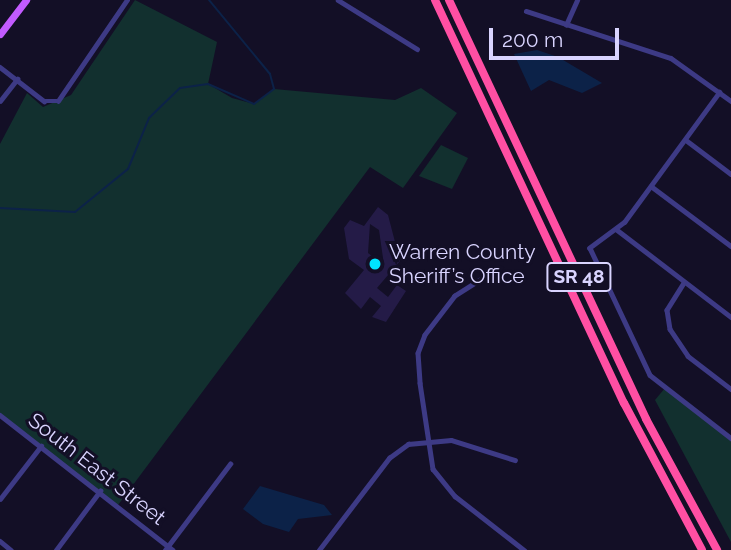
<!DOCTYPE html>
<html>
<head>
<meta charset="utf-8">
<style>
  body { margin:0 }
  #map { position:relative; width:731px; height:550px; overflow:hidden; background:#130f26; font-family:Raleway,sans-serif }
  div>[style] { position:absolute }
  .green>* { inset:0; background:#12302f }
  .water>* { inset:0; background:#0c2248 }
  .stream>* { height:2px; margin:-1px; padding:0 1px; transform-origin:1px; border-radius:1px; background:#0c2248 }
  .building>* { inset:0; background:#241b47 }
  .street>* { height:4.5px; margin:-2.25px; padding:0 2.25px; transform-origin:2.25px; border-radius:2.25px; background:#3d3a85 }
  .primary>* { height:7px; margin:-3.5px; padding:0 3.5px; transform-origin:3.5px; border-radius:3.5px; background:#c25bff }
  .highway>* { height:8px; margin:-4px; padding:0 4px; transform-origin:4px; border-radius:4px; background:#ff4fa3 }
  .dots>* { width:19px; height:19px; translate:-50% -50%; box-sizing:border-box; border:4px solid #130f26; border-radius:50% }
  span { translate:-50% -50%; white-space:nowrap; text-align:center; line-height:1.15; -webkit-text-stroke:6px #130f26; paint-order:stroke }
  .shield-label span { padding:2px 5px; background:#130f26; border:2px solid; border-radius:5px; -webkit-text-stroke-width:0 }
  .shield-label { font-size:19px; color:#d9d4ff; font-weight:700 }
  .poi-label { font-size:21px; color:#d9d4ff }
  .left { translate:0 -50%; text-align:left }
  .street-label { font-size:21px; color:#d9d4ff }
  .scale { position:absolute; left:489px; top:28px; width:130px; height:32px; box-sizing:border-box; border:4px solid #d9d4ff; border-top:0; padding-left:9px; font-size:21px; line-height:24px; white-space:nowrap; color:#d9d4ff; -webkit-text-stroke:5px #130f26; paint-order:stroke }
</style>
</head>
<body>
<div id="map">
  <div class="green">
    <div style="clip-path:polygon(135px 0,217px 42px,208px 84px,232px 98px,254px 104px,274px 89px,395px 100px,421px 88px,457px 113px,403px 188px,370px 167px,118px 505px,0 415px,0 144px,27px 93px,43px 107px,71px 95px)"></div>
    <div style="clip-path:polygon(441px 145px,468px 158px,452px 189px,419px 176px)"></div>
    <div style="clip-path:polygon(665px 388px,731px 438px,731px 542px,655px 400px)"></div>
  </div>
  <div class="water">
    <div style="clip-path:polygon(537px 50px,558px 57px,602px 83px,582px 93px,549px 80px,531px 91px,514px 54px)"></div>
    <div style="clip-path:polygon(260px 486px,324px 505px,332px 515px,298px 519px,289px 532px,263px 524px,243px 509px)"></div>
  </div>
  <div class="stream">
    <div style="left:0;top:208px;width:75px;rotate:3.1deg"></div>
    <div style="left:75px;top:212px;width:68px;rotate:-39.1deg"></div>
    <div style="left:128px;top:169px;width:55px;rotate:-67.6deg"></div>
    <div style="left:149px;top:118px;width:43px;rotate:-44.1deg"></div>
    <div style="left:180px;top:88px;width:28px;rotate:-8deg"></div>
    <div style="left:208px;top:84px;width:50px;rotate:23.5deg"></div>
    <div style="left:254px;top:104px;width:25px;rotate:-37deg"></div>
    <div style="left:274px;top:89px;width:16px;rotate:-105deg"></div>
    <div style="left:270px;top:74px;width:96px;rotate:-129.5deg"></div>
  </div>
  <div class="building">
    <div style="clip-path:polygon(evenodd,378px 207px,388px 215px,400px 261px,377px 288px,388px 297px,397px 285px,406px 291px,386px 322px,372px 317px,381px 306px,370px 297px,361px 309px,345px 293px,364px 270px,349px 259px,344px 228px,350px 220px,364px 226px,378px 207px,370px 224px,379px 230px,384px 265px,368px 253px,370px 224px)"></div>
  </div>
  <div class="street">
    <div style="left:338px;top:0;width:93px;rotate:31.8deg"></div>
    <div style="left:526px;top:11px;width:152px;rotate:18deg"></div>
    <div style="left:671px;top:58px;width:74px;rotate:35.6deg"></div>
    <div style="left:566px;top:25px;width:27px;rotate:-66deg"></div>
    <div style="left:0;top:67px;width:56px;rotate:37.7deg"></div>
    <div style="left:44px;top:101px;width:14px"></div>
    <div style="left:58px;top:101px;width:122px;rotate:-55.7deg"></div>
    <div style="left:720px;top:92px;width:161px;rotate:126.2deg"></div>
    <div style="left:625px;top:222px;width:44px;rotate:143.4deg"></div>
    <div style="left:590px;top:248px;width:140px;rotate:64.7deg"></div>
    <div style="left:650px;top:375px;width:103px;rotate:37.9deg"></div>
    <div style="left:0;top:101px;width:28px;rotate:-52deg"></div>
    <div style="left:686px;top:140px;width:56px;rotate:37.1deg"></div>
    <div style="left:651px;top:186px;width:100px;rotate:36.9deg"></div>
    <div style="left:616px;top:229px;width:145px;rotate:37.4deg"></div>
    <div style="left:491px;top:273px;width:43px;rotate:147.4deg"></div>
    <div style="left:455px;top:296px;width:49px;rotate:127.6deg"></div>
    <div style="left:425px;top:335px;width:19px;rotate:111deg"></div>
    <div style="left:418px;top:353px;width:30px;rotate:86deg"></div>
    <div style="left:420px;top:383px;width:87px;rotate:81.4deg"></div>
    <div style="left:433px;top:469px;width:35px;rotate:51deg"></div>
    <div style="left:455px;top:496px;width:88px;rotate:38deg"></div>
    <div style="left:684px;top:283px;width:32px;rotate:122deg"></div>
    <div style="left:667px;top:310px;width:19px;rotate:81deg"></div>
    <div style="left:670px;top:329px;width:32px;rotate:56deg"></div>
    <div style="left:688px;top:356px;width:54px;rotate:37.5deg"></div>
    <div style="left:0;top:415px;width:219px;rotate:38deg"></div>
    <div style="left:0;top:499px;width:67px;rotate:-52.3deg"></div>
    <div style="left:0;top:541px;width:14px;rotate:39deg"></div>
    <div style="left:56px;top:550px;width:74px;rotate:-53.3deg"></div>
    <div style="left:165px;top:550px;width:108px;rotate:-52.9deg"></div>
    <div style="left:319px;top:550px;width:116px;rotate:-52.7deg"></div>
    <div style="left:389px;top:458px;width:24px;rotate:-36deg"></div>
    <div style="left:408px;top:444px;width:43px;rotate:-5.3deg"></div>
    <div style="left:451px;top:440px;width:67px;rotate:17.4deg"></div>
  </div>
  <div class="primary">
    <div style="left:0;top:34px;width:43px;rotate:-52.6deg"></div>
  </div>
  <div class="highway">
    <div style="left:435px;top:0;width:445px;rotate:64.9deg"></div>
    <div style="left:624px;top:403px;width:166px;rotate:62deg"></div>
    <div style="left:449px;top:0;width:463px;rotate:64.8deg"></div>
    <div style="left:646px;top:419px;width:149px;rotate:61.5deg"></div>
  </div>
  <div class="dots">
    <div style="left:375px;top:264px;background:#00e5ff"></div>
  </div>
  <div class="shield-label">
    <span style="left:579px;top:277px">SR 48</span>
  </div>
  <div class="poi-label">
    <span class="left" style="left:389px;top:264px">Warren County<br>Sheriff’s Office</span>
  </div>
  <div class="street-label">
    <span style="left:97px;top:469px;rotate:38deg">South East Street</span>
  </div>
  <div class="scale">200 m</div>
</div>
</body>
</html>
